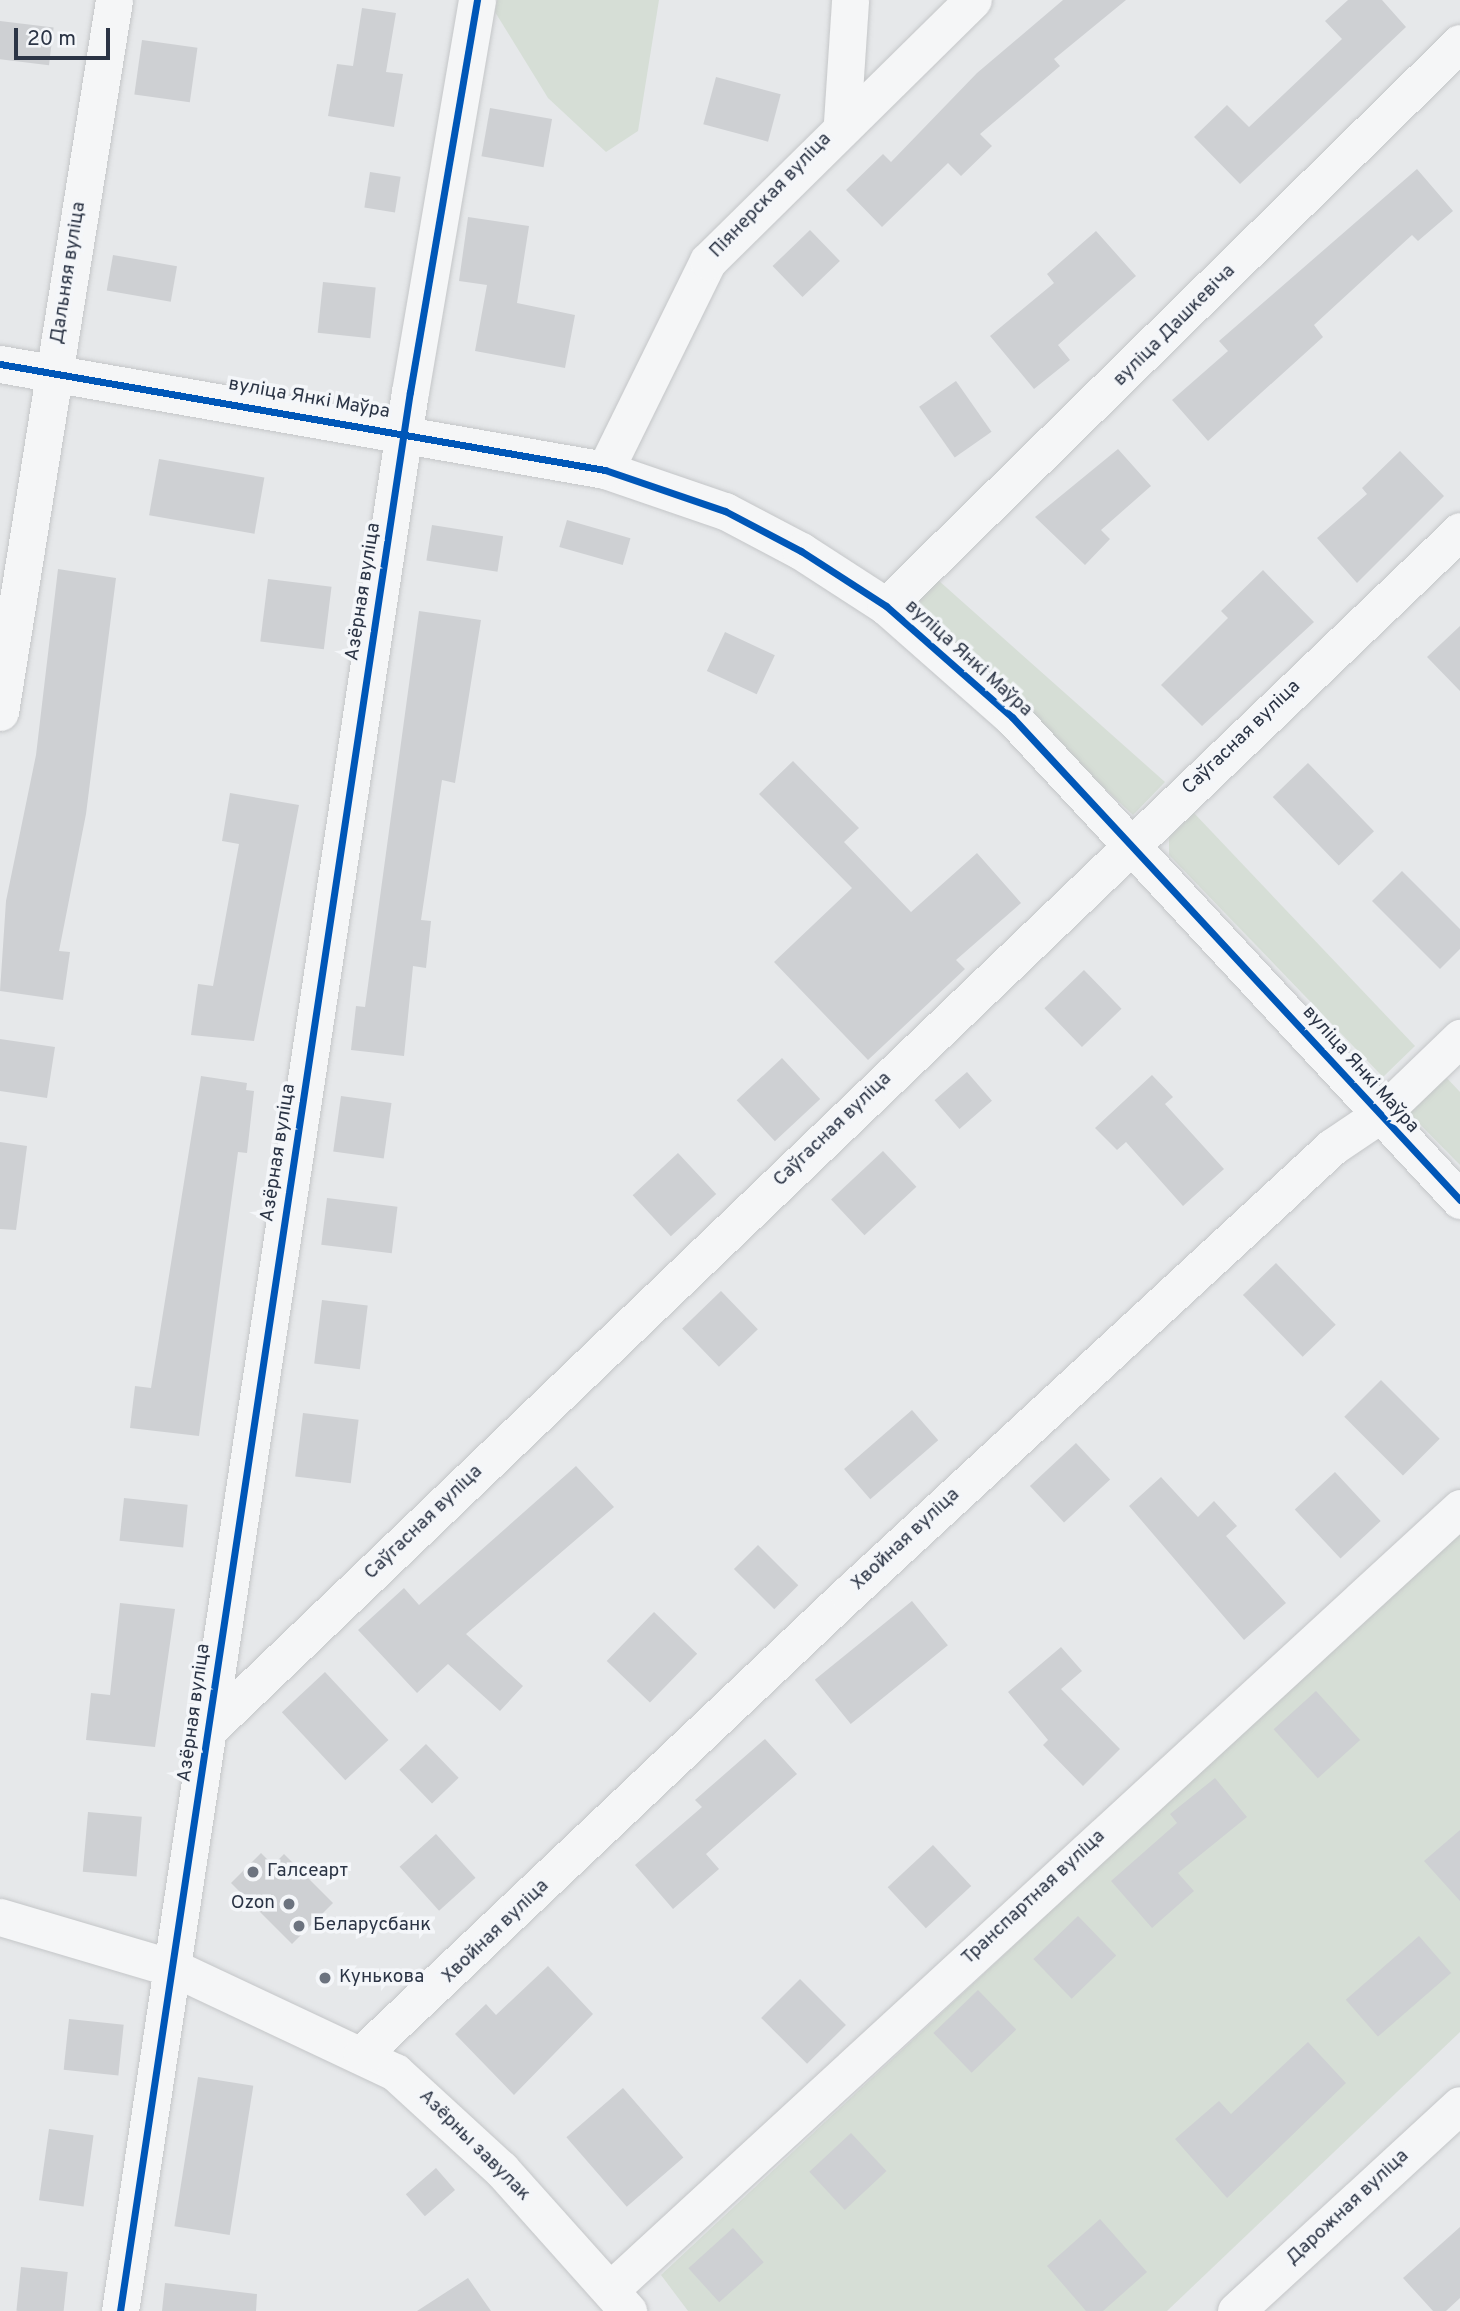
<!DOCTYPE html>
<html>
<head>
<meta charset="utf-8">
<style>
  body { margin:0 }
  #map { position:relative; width:1460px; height:2311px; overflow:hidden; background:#e6e8ea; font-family:Overpass,sans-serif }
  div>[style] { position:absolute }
  .green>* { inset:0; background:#d6ded6 }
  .building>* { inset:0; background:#ced0d3; transform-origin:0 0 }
  .roads { filter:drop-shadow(0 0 2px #c4c6c8) drop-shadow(0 0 2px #c4c6c8) }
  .minor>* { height:37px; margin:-18.5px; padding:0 18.5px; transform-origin:18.5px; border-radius:18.5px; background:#f5f6f7 }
  .cycleway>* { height:7px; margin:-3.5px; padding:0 3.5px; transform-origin:3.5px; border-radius:3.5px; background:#0057b8 }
  .dots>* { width:19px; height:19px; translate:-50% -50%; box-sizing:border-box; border:4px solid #f4f6f9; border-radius:50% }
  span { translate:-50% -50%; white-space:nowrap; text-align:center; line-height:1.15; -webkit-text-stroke:7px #f4f6f9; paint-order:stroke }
  .street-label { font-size:19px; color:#2b3445 }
  .poi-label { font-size:19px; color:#2b3445 }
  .left { translate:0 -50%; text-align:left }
  .right { translate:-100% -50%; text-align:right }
  .scale { position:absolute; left:14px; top:28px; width:96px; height:32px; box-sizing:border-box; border:4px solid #2b3445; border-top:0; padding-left:9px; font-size:21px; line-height:24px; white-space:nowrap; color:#2b3445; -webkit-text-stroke:5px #f4f6f9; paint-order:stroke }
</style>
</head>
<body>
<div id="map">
  <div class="green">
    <div style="clip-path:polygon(497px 0,659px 0,638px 131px,606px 152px,548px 98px,495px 12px)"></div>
    <div style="clip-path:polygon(938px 580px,1165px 782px,1133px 815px,908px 604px)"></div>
    <div style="clip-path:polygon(1194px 813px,1415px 1046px,1383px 1077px,1169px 855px,1169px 837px)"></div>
    <div style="clip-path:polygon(1444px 1075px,1460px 1092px,1460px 1165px,1407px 1111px)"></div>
    <div style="clip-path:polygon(1460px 1529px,1460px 2032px,1167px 2311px,688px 2311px,661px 2275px)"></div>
  </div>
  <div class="building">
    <div style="clip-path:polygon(1063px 0,1126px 0,1054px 59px,1060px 66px,980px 134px,992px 146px,961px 176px,948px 163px,882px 227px,846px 190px,883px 154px,891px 162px,977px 73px)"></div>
    <div style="clip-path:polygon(1348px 0,1382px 0,1406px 27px,1240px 184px,1194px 137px,1227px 105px,1249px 127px,1342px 39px,1325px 21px)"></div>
    <div style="clip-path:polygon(362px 8px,396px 13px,386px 72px,403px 74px,394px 127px,328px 116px,337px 64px,353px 66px)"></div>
    <div style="left:0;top:21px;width:54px;height:38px;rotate:7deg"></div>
    <div style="left:142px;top:40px;width:56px;height:55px;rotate:8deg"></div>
    <div style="left:716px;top:77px;width:67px;height:49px;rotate:15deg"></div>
    <div style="left:490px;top:108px;width:63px;height:49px;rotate:10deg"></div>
    <div style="clip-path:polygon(1417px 169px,1453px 211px,1418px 241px,1412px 235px,1314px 325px,1323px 337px,1208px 441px,1172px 400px,1228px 351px,1219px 341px)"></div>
    <div style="left:370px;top:172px;width:31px;height:36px;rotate:9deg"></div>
    <div style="clip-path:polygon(468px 217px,529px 226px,517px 303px,575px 315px,565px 368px,475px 351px,487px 285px,459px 281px)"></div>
    <div style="left:810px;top:230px;width:43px;height:52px;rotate:46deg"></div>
    <div style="clip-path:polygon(1096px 231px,1136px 276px,1058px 345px,1070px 360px,1034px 389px,990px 336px,1054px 283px,1047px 274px)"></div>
    <div style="left:113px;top:255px;width:65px;height:36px;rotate:10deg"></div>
    <div style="left:323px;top:282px;width:53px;height:51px;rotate:6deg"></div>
    <div style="left:956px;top:381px;width:62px;height:45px;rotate:55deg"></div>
    <div style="clip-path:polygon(1118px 449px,1151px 486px,1101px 530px,1110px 539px,1085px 565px,1035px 517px)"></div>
    <div style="clip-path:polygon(1400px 451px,1444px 496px,1357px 583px,1317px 538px,1367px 494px,1362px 488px)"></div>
    <div style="left:159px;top:459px;width:107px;height:57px;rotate:10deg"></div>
    <div style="left:567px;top:520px;width:66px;height:28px;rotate:16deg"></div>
    <div style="left:432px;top:525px;width:72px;height:36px;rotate:9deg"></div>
    <div style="clip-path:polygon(58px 569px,116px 578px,86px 814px,59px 951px,70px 952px,63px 1000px,0 991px,6px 901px,36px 755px)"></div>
    <div style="clip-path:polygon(1263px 570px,1314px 622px,1202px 726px,1161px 685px,1228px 618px,1221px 611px)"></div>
    <div style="left:268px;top:579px;width:64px;height:63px;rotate:7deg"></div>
    <div style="clip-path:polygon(419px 611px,481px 620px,455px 783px,442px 780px,421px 920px,431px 921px,426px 968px,413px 966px,404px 1056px,351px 1050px,356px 1006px,365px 1007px)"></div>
    <div style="clip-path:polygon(1460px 626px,1460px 691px,1427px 657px)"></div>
    <div style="left:725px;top:632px;width:55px;height:43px;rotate:25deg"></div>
    <div style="clip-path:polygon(793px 761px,859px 828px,844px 842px,911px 912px,977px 853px,1021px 903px,956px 960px,965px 969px,868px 1060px,774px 962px,852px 888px,759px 794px)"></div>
    <div style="left:1308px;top:763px;width:95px;height:49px;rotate:46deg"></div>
    <div style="clip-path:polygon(230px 793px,299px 805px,254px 1041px,191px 1035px,198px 984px,213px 986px,239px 844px,222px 841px)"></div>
    <div style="clip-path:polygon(1402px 871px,1460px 929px,1460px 949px,1440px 969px,1372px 901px)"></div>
    <div style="left:1084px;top:970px;width:54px;height:55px;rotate:46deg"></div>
    <div style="clip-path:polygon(0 1039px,55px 1047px,47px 1098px,0 1091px)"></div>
    <div style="left:782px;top:1058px;width:56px;height:62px;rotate:47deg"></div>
    <div style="left:967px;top:1072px;width:38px;height:43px;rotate:49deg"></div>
    <div style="clip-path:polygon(1152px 1075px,1173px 1097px,1165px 1104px,1224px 1169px,1183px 1206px,1126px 1142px,1117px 1150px,1095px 1128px)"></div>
    <div style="clip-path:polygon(201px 1076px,247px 1083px,246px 1090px,254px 1091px,247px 1153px,238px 1152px,199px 1436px,130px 1428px,135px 1386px,151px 1388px)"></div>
    <div style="left:341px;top:1096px;width:51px;height:56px;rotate:8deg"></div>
    <div style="clip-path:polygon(0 1142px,27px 1146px,16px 1230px,0 1229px)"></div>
    <div style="left:883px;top:1151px;width:49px;height:71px;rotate:47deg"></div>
    <div style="left:678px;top:1153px;width:56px;height:62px;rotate:47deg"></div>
    <div style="left:327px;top:1198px;width:71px;height:47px;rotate:7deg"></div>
    <div style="left:1276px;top:1263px;width:86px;height:46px;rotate:46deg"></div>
    <div style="left:721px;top:1291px;width:53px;height:54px;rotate:46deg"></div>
    <div style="left:322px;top:1300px;width:46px;height:64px;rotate:7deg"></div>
    <div style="left:1381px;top:1380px;width:83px;height:52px;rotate:45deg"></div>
    <div style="left:912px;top:1410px;width:40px;height:90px;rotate:49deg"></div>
    <div style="left:303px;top:1413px;width:56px;height:64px;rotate:7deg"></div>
    <div style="left:1076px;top:1443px;width:50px;height:63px;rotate:47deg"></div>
    <div style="clip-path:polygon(576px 1466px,614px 1507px,466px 1634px,523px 1686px,500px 1711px,448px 1664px,417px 1693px,358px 1630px,404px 1588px,419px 1605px)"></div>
    <div style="left:1335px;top:1472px;width:67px;height:55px;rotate:47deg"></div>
    <div style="clip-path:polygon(1161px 1477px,1198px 1517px,1214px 1501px,1237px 1526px,1226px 1536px,1286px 1603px,1244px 1640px,1129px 1506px)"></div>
    <div style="left:124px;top:1498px;width:64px;height:43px;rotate:6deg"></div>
    <div style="left:758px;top:1545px;width:57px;height:34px;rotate:45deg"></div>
    <div style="left:912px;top:1601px;width:57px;height:125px;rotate:51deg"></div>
    <div style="clip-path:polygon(120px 1603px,175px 1609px,155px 1747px,86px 1740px,91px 1693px,110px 1695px)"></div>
    <div style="left:654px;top:1612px;width:60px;height:68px;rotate:44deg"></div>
    <div style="clip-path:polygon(1061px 1647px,1082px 1671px,1061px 1689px,1120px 1749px,1083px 1786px,1043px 1745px,1048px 1740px,1008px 1692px)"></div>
    <div style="left:325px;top:1672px;width:93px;height:59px;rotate:47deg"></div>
    <div style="left:1316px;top:1691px;width:66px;height:57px;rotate:48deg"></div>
    <div style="clip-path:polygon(765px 1739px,797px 1774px,706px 1854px,719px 1869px,673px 1909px,635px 1865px,702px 1807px,695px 1800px)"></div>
    <div style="left:426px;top:1744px;width:47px;height:37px;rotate:46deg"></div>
    <div style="clip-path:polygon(1215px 1778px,1247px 1817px,1178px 1873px,1194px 1891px,1152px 1928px,1111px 1881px,1177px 1823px,1170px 1814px)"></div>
    <div style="left:88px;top:1812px;width:54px;height:60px;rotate:5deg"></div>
    <div style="clip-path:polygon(1460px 1830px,1460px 1901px,1424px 1861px)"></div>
    <div style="left:436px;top:1834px;width:59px;height:49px;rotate:48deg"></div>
    <div style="left:933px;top:1845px;width:56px;height:62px;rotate:47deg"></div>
    <div style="clip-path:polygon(261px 1853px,273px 1865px,284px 1854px,333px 1903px,292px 1944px,231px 1883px)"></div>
    <div style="left:1078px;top:1916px;width:55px;height:62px;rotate:46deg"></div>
    <div style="left:1419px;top:1936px;width:49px;height:97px;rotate:49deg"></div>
    <div style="clip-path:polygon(548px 1966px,593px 2014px,514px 2095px,455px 2034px,486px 2004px,496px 2015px)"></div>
    <div style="left:800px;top:1979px;width:65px;height:55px;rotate:45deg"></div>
    <div style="left:978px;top:1990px;width:55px;height:62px;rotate:46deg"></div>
    <div style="left:69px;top:2019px;width:55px;height:51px;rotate:6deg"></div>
    <div style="clip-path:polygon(1308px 2042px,1346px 2083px,1227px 2198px,1175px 2139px,1219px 2101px,1231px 2114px)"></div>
    <div style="left:198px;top:2077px;width:56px;height:151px;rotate:9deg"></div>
    <div style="left:623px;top:2088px;width:92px;height:75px;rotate:49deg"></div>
    <div style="left:49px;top:2129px;width:45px;height:72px;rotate:8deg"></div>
    <div style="left:851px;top:2133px;width:52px;height:57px;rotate:47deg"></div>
    <div style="left:436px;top:2168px;width:29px;height:40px;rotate:49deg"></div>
    <div style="clip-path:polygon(1100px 2219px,1147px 2272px,1103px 2311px,1086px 2311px,1047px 2266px)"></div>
    <div style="clip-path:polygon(1460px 2227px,1460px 2298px,1446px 2311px,1433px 2311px,1403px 2278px)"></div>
    <div style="left:733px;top:2228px;width:46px;height:60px;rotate:48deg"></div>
    <div style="left:21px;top:2267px;width:47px;height:44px;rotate:6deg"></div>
    <div style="clip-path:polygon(468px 2278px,491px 2311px,417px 2311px)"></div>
    <div style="clip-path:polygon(165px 2283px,257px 2294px,256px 2311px,162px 2311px)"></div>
  </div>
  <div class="roads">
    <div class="minor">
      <div style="left:842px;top:122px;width:122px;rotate:-86.2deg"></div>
      <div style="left:0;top:364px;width:614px;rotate:9.94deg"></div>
      <div style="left:605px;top:470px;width:127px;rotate:18.9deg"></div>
      <div style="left:725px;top:511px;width:86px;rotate:27.8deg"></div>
      <div style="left:801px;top:551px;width:101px;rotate:32.9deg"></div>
      <div style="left:886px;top:606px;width:168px;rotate:41.4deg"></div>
      <div style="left:1012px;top:717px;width:659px;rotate:47.15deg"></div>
      <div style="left:605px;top:470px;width:233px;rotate:-63.8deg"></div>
      <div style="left:708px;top:261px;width:372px;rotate:-44.6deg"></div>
      <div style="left:886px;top:606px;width:804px;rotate:-44.45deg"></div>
      <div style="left:0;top:712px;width:721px;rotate:-80.9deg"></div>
      <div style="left:207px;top:1731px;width:1735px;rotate:-43.76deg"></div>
      <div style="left:0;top:1917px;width:184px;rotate:16.5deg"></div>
      <div style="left:176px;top:1969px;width:242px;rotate:25.2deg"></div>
      <div style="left:395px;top:2072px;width:144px;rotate:42.5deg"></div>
      <div style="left:501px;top:2169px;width:191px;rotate:48.2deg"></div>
      <div style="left:362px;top:2054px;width:669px;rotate:-43.43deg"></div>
      <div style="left:848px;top:1594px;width:659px;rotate:-42.72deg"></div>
      <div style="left:1332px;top:1147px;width:59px;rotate:-34deg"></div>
      <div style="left:1381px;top:1114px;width:110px;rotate:-43.9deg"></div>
      <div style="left:610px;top:2290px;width:1155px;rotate:-42.61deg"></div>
      <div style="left:120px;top:2311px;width:1941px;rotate:-81.41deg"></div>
      <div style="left:410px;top:392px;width:398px;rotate:-80.3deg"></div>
      <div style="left:1236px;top:2311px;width:304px;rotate:-42.6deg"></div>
    </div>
  </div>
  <div class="cycleway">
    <div style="left:0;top:364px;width:614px;rotate:9.94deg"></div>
    <div style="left:605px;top:470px;width:127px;rotate:18.9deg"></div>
    <div style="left:725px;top:511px;width:86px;rotate:27.8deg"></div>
    <div style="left:801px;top:551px;width:101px;rotate:32.9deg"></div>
    <div style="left:886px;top:606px;width:168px;rotate:41.4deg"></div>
    <div style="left:1012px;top:717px;width:659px;rotate:47.15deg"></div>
    <div style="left:120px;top:2311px;width:1941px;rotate:-81.41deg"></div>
    <div style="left:410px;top:392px;width:398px;rotate:-80.3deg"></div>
  </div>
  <div class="dots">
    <div style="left:253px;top:1872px;background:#6c737f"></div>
    <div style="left:289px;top:1904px;background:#6c737f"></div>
    <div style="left:299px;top:1926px;background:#6c737f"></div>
    <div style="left:325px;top:1978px;background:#6c737f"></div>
  </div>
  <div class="street-label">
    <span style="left:771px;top:196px;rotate:-46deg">Піянерская вуліца</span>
    <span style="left:69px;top:273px;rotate:-81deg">Дальняя вуліца</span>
    <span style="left:1175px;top:326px;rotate:-45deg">вуліца Дашкевіча</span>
    <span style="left:309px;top:399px;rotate:10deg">вуліца Янкі Маўра</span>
    <span style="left:364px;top:592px;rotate:-81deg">Азёрная вуліца</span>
    <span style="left:968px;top:659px;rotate:42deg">вуліца Янкі Маўра</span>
    <span style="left:1242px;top:738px;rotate:-44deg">Саўгасная вуліца</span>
    <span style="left:1360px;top:1070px;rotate:48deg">вуліца Янкі Маўра</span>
    <span style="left:833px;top:1130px;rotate:-44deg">Саўгасная вуліца</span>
    <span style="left:279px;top:1153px;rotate:-81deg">Азёрная вуліца</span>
    <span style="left:424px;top:1523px;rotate:-44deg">Саўгасная вуліца</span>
    <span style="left:906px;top:1540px;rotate:-43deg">Хвойная вуліца</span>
    <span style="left:195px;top:1713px;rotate:-82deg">Азёрная вуліца</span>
    <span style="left:1034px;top:1898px;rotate:-43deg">Транспартная вуліца</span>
    <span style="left:496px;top:1932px;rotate:-44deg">Хвойная вуліца</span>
    <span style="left:474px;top:2146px;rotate:45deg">Азёрны завулак</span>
    <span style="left:1348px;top:2208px;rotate:-43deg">Дарожная вуліца</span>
  </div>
  <div class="poi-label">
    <span class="left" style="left:267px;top:1872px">Галсеарт</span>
    <span class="right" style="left:275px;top:1904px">Ozon</span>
    <span class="left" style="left:313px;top:1926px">Беларусбанк</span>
    <span class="left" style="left:339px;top:1978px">Кунькова</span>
  </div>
  <div class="scale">20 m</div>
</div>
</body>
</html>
